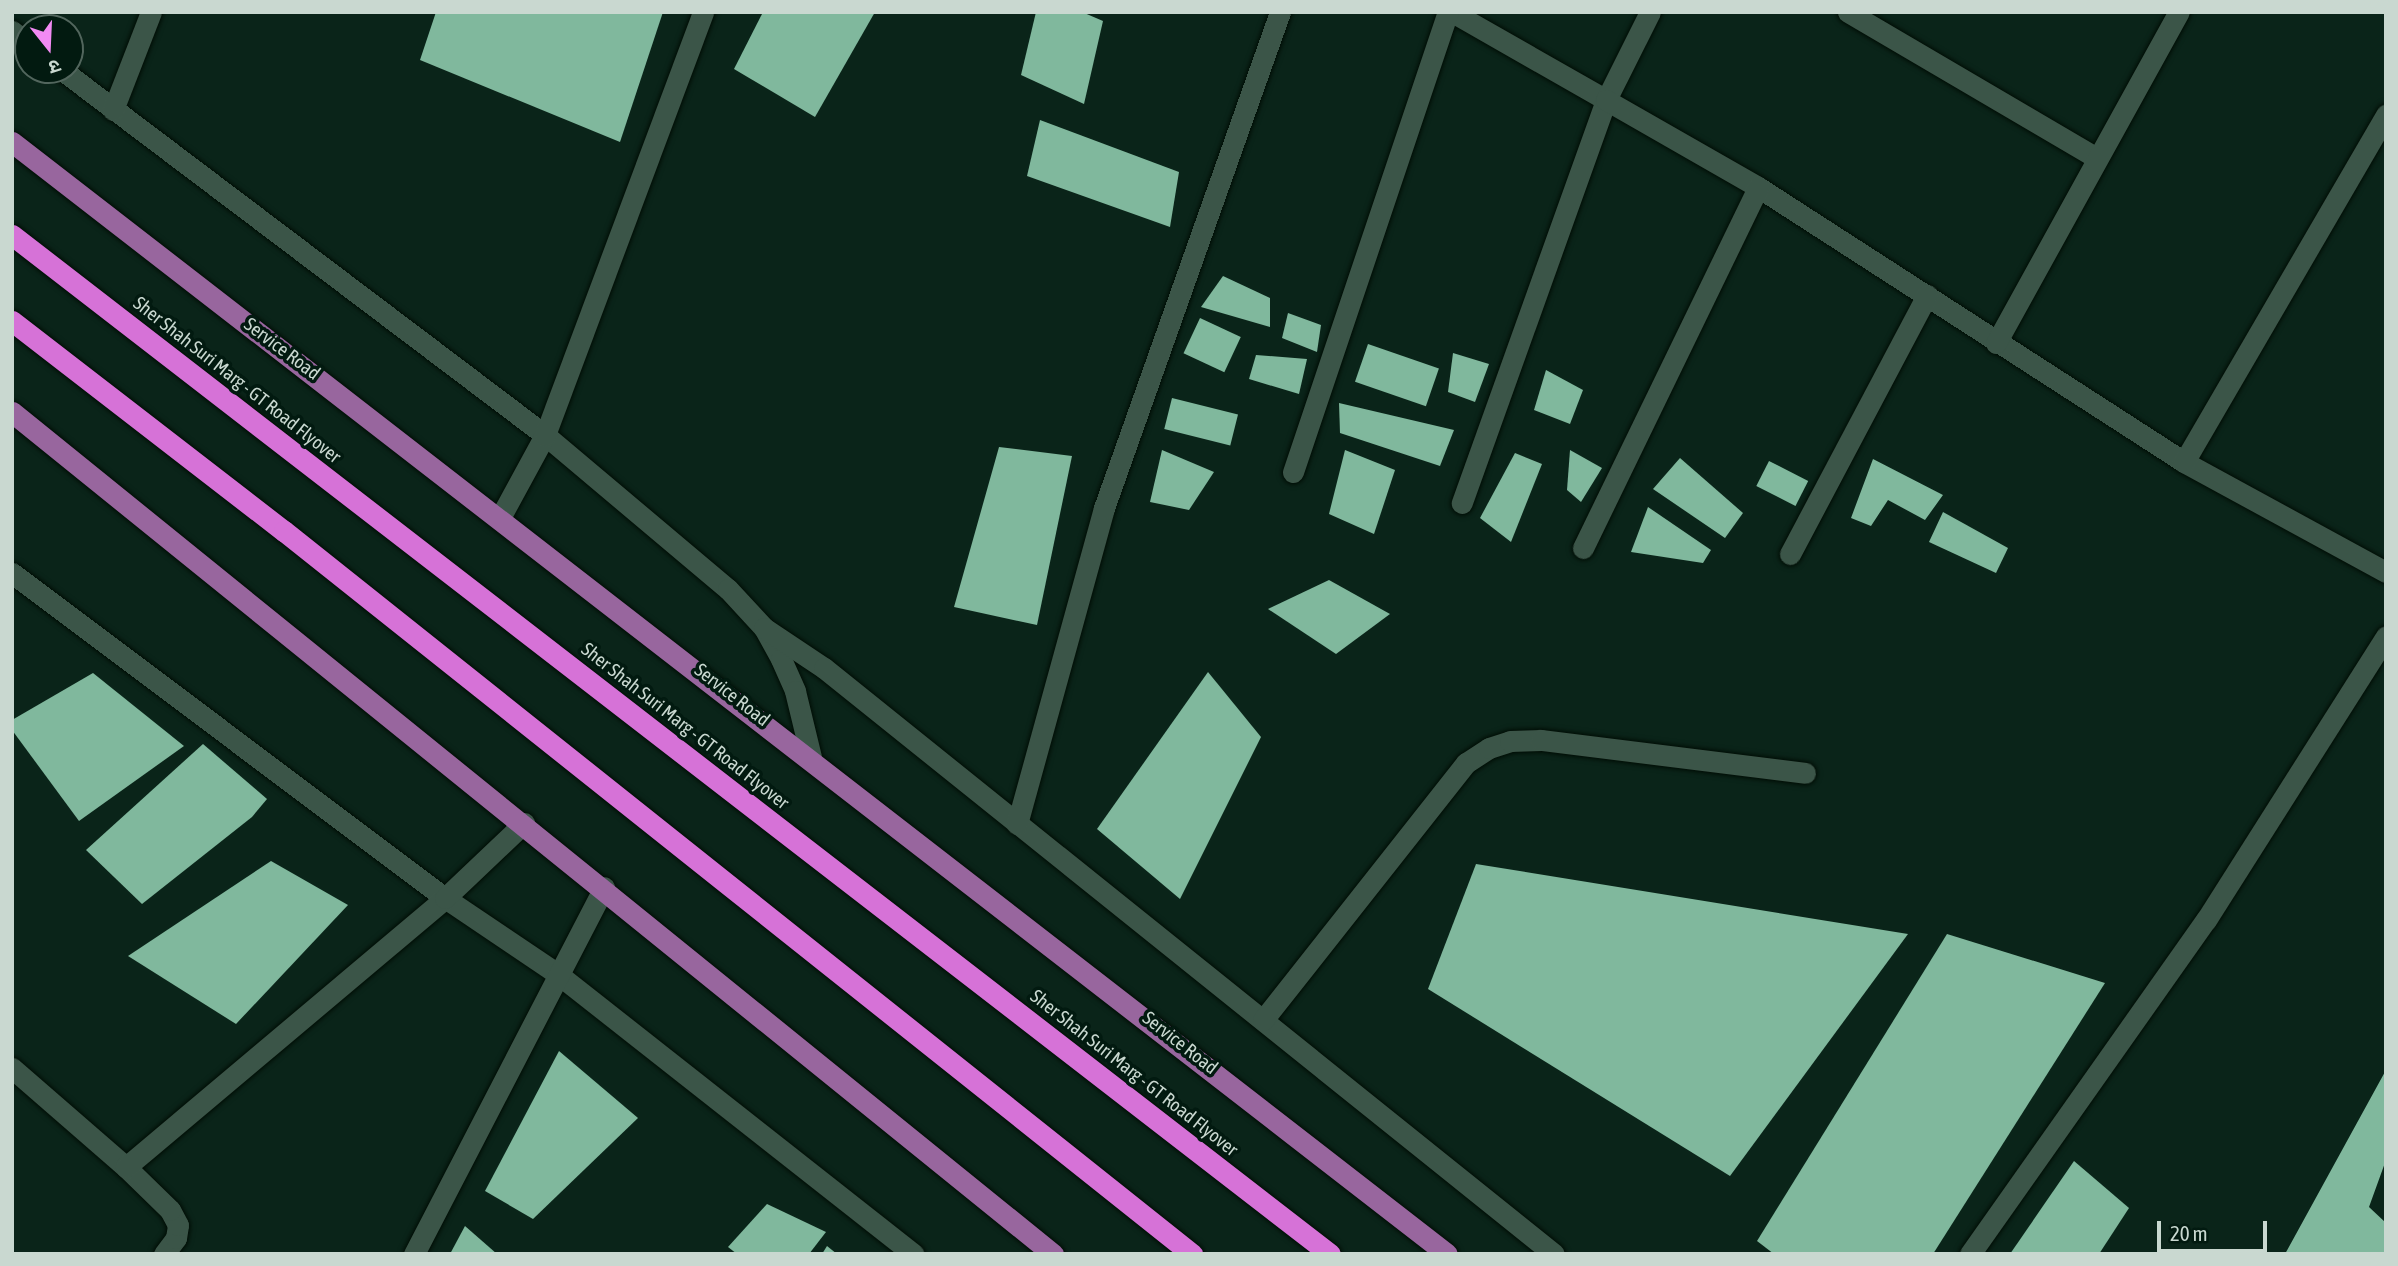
<!DOCTYPE html>
<html>
<head>
<meta charset="utf-8">
<style>
  body { margin:0 }
  #map { position:relative; width:2398px; height:1266px; overflow:hidden; background:#0a2419; font-family:"Asap Condensed","Noto Sans Devanagari",sans-serif }
  div>[style] { position:absolute }
  .building>* { inset:0; background:#80b89d; transform-origin:0 0 }
  .roads { filter:drop-shadow(0 0 2px #000d05) drop-shadow(0 0 2px #000d05) }
  .minor>* { height:21px; margin:-10.5px; padding:0 10.5px; transform-origin:10.5px; border-radius:10.5px; background:#3b5548 }
  .major>* { height:21px; margin:-10.5px; padding:0 10.5px; transform-origin:10.5px; border-radius:10.5px; background:#98669e }
  .highway>* { height:21px; margin:-10.5px; padding:0 10.5px; transform-origin:10.5px; border-radius:10.5px; background:#d672d7 }
  span { translate:-50% -50%; white-space:nowrap; text-align:center; line-height:1.15; -webkit-text-stroke:7px #021a10; paint-order:stroke }
  .street-label { font-size:19px; color:#c9d8d0 }
  .frame { position:absolute; inset:0; border:14px solid #c9d8d0; pointer-events:none }
  .north { position:absolute; left:14px; top:14px; width:70px; height:70px; box-sizing:border-box; background:#021a10; border:2px solid #52665d; border-radius:50%; rotate:162deg; font-size:19px; font-weight:700; line-height:28px; text-align:center; color:#c9d8d0 }
  .north::after { content:''; display:block; margin:auto; width:24px; height:32px; background:#f28af3; clip-path:polygon(50% 0,100% 100%,50% 72%,0 100%) }
  .scale { position:absolute; left:2157px; top:1221px; width:110px; height:32px; box-sizing:border-box; border:4px solid #c9d8d0; border-top:0; padding-left:9px; font-size:21px; line-height:24px; white-space:nowrap; color:#c9d8d0; -webkit-text-stroke:5px #021a10; paint-order:stroke }
</style>
</head>
<body>
<div id="map">
  <div class="building">
    <div style="clip-path:polygon(436px 12px,663px 12px,620px 142px,420px 60px)"></div>
    <div style="clip-path:polygon(763px 12px,875px 12px,815px 117px,734px 69px)"></div>
    <div style="clip-path:polygon(1036px 12px,1082px 12px,1103px 21px,1084px 104px,1021px 75px)"></div>
    <div style="clip-path:polygon(1040px 120px,1179px 172px,1170px 227px,1027px 176px)"></div>
    <div style="clip-path:polygon(1223px 276px,1270px 298px,1270px 327px,1201px 307px)"></div>
    <div style="clip-path:polygon(1288px 313px,1321px 325px,1317px 352px,1282px 338px)"></div>
    <div style="left:1200px;top:318px;width:45px;height:39px;rotate:25deg"></div>
    <div style="left:1368px;top:344px;width:75px;height:40px;rotate:19deg"></div>
    <div style="clip-path:polygon(1453px 353px,1489px 364px,1475px 402px,1448px 392px)"></div>
    <div style="clip-path:polygon(1256px 355px,1307px 359px,1299px 394px,1249px 379px)"></div>
    <div style="clip-path:polygon(1546px 370px,1583px 390px,1570px 424px,1534px 410px)"></div>
    <div style="left:1172px;top:398px;width:68px;height:32px;rotate:14deg"></div>
    <div style="clip-path:polygon(1339px 403px,1454px 430px,1440px 466px,1340px 433px)"></div>
    <div style="clip-path:polygon(999px 447px,1072px 456px,1037px 625px,954px 607px)"></div>
    <div style="clip-path:polygon(1162px 450px,1214px 472px,1189px 510px,1150px 502px)"></div>
    <div style="clip-path:polygon(1345px 450px,1395px 470px,1374px 534px,1329px 514px)"></div>
    <div style="clip-path:polygon(1570px 450px,1602px 468px,1581px 502px,1567px 490px)"></div>
    <div style="clip-path:polygon(1515px 453px,1542px 464px,1511px 542px,1480px 518px)"></div>
    <div style="clip-path:polygon(1680px 458px,1743px 513px,1725px 538px,1653px 489px)"></div>
    <div style="clip-path:polygon(1873px 459px,1943px 495px,1925px 520px,1888px 500px,1871px 526px,1851px 518px)"></div>
    <div style="left:1769px;top:461px;width:44px;height:28px;rotate:27deg"></div>
    <div style="clip-path:polygon(1648px 507px,1711px 550px,1703px 563px,1631px 552px)"></div>
    <div style="clip-path:polygon(1943px 512px,2008px 548px,1996px 573px,1929px 542px)"></div>
    <div style="clip-path:polygon(1329px 580px,1390px 614px,1336px 654px,1268px 609px)"></div>
    <div style="clip-path:polygon(1208px 672px,1261px 737px,1180px 899px,1097px 829px)"></div>
    <div style="clip-path:polygon(93px 673px,184px 746px,79px 821px,12px 730px,12px 720px)"></div>
    <div style="clip-path:polygon(203px 744px,267px 799px,252px 817px,142px 904px,86px 850px)"></div>
    <div style="clip-path:polygon(271px 861px,348px 905px,236px 1024px,128px 956px)"></div>
    <div style="clip-path:polygon(1476px 864px,1908px 934px,1730px 1176px,1428px 989px)"></div>
    <div style="clip-path:polygon(1947px 934px,2105px 983px,1933px 1254px,1774px 1254px,1757px 1241px)"></div>
    <div style="clip-path:polygon(559px 1051px,638px 1118px,533px 1219px,485px 1191px)"></div>
    <div style="clip-path:polygon(2386px 1070px,2386px 1160px,2369px 1207px,2386px 1223px,2386px 1254px,2285px 1254px)"></div>
    <div style="clip-path:polygon(2074px 1161px,2129px 1208px,2099px 1254px,2010px 1254px)"></div>
    <div style="clip-path:polygon(767px 1204px,826px 1232px,809px 1254px,737px 1254px,728px 1247px)"></div>
    <div style="clip-path:polygon(465px 1226px,497px 1254px,450px 1254px)"></div>
    <div style="clip-path:polygon(827px 1246px,837px 1254px,822px 1254px)"></div>
  </div>
  <div class="roads">
    <div class="minor">
      <div style="left:1452px;top:12px;width:177px;rotate:29.7deg"></div>
      <div style="left:1606px;top:100px;width:428px;rotate:109.7deg"></div>
      <div style="left:1650px;top:12px;width:98px;rotate:116.6deg"></div>
      <div style="left:1606px;top:100px;width:175px;rotate:29.8deg"></div>
      <div style="left:1758px;top:187px;width:507px;rotate:32.84deg"></div>
      <div style="left:2184px;top:462px;width:230px;rotate:28.6deg"></div>
      <div style="left:1848px;top:12px;width:286px;rotate:30.4deg"></div>
      <div style="left:12px;top:31px;width:20px;rotate:37deg"></div>
      <div style="left:62px;top:70px;width:605px;rotate:37.08deg"></div>
      <div style="left:545px;top:435px;width:239px;rotate:40.1deg"></div>
      <div style="left:728px;top:589px;width:53px;rotate:47.3deg"></div>
      <div style="left:764px;top:628px;width:35px;rotate:61deg"></div>
      <div style="left:781px;top:659px;width:35px;rotate:66deg"></div>
      <div style="left:795px;top:691px;width:68px;rotate:76.4deg"></div>
      <div style="left:113px;top:110px;width:105px;rotate:-68.8deg"></div>
      <div style="left:1996px;top:343px;width:378px;rotate:-61.1deg"></div>
      <div style="left:2184px;top:462px;width:402px;rotate:-59.8deg"></div>
      <div style="left:1293px;top:472px;width:485px;rotate:-71.4deg"></div>
      <div style="left:501px;top:516px;width:92px;rotate:-61.5deg"></div>
      <div style="left:545px;top:435px;width:452px;rotate:-69.5deg"></div>
      <div style="left:1583px;top:548px;width:401px;rotate:-64.1deg"></div>
      <div style="left:1790px;top:554px;width:293px;rotate:-62.1deg"></div>
      <div style="left:12px;top:573px;width:541px;rotate:36.89deg"></div>
      <div style="left:445px;top:898px;width:138px;rotate:34deg"></div>
      <div style="left:559px;top:975px;width:451px;rotate:38.2deg"></div>
      <div style="left:764px;top:628px;width:72px;rotate:33.7deg"></div>
      <div style="left:824px;top:668px;width:936px;rotate:38.76deg"></div>
      <div style="left:1017px;top:824px;width:328px;rotate:-74.6deg"></div>
      <div style="left:1104px;top:508px;width:526px;rotate:-70.46deg"></div>
      <div style="left:1263px;top:1020px;width:328px;rotate:-51.7deg"></div>
      <div style="left:1466px;top:763px;width:27px;rotate:-33deg"></div>
      <div style="left:1489px;top:748px;width:22px;rotate:-18deg"></div>
      <div style="left:1510px;top:741px;width:31px;rotate:-2deg"></div>
      <div style="left:1541px;top:740px;width:266px;rotate:7.1deg"></div>
      <div style="left:12px;top:1068px;width:151px;rotate:41deg"></div>
      <div style="left:164px;top:1254px;width:20px;rotate:-53deg"></div>
      <div style="left:176px;top:1238px;width:13px;rotate:-81deg"></div>
      <div style="left:178px;top:1225px;width:17px;rotate:-118deg"></div>
      <div style="left:170px;top:1210px;width:62px;rotate:-135.7deg"></div>
      <div style="left:126px;top:1167px;width:417px;rotate:-40.1deg"></div>
      <div style="left:445px;top:898px;width:109px;rotate:-43.5deg"></div>
      <div style="left:414px;top:1254px;width:413px;rotate:-62.6deg"></div>
      <div style="left:1970px;top:1254px;width:409px;rotate:-54.8deg"></div>
      <div style="left:2206px;top:920px;width:336px;rotate:-57.6deg"></div>
    </div>
    <div class="major">
      <div style="left:12px;top:142px;width:1815px;rotate:37.77deg"></div>
      <div style="left:12px;top:412px;width:1339px;rotate:38.97deg"></div>
    </div>
    <div class="highway">
      <div style="left:12px;top:235px;width:1666px;rotate:37.71deg"></div>
      <div style="left:12px;top:321px;width:344px;rotate:37.7deg"></div>
      <div style="left:284px;top:531px;width:1161px;rotate:38.53deg"></div>
    </div>
  </div>
  <div class="street-label">
    <span style="left:282px;top:349px;rotate:37deg">Service Road</span>
    <span style="left:237px;top:380px;rotate:38deg">Sher Shah Suri Marg - GT Road Flyover</span>
    <span style="left:732px;top:695px;rotate:38deg">Service Road</span>
    <span style="left:685px;top:726px;rotate:38deg">Sher Shah Suri Marg - GT Road Flyover</span>
    <span style="left:1180px;top:1043px;rotate:38deg">Service Road</span>
    <span style="left:1134px;top:1073px;rotate:38deg">Sher Shah Suri Marg - GT Road Flyover</span>
  </div>
  <div class="frame"></div>
  <div class="north">उ</div>
  <div class="scale">20 m</div>
</div>
</body>
</html>
